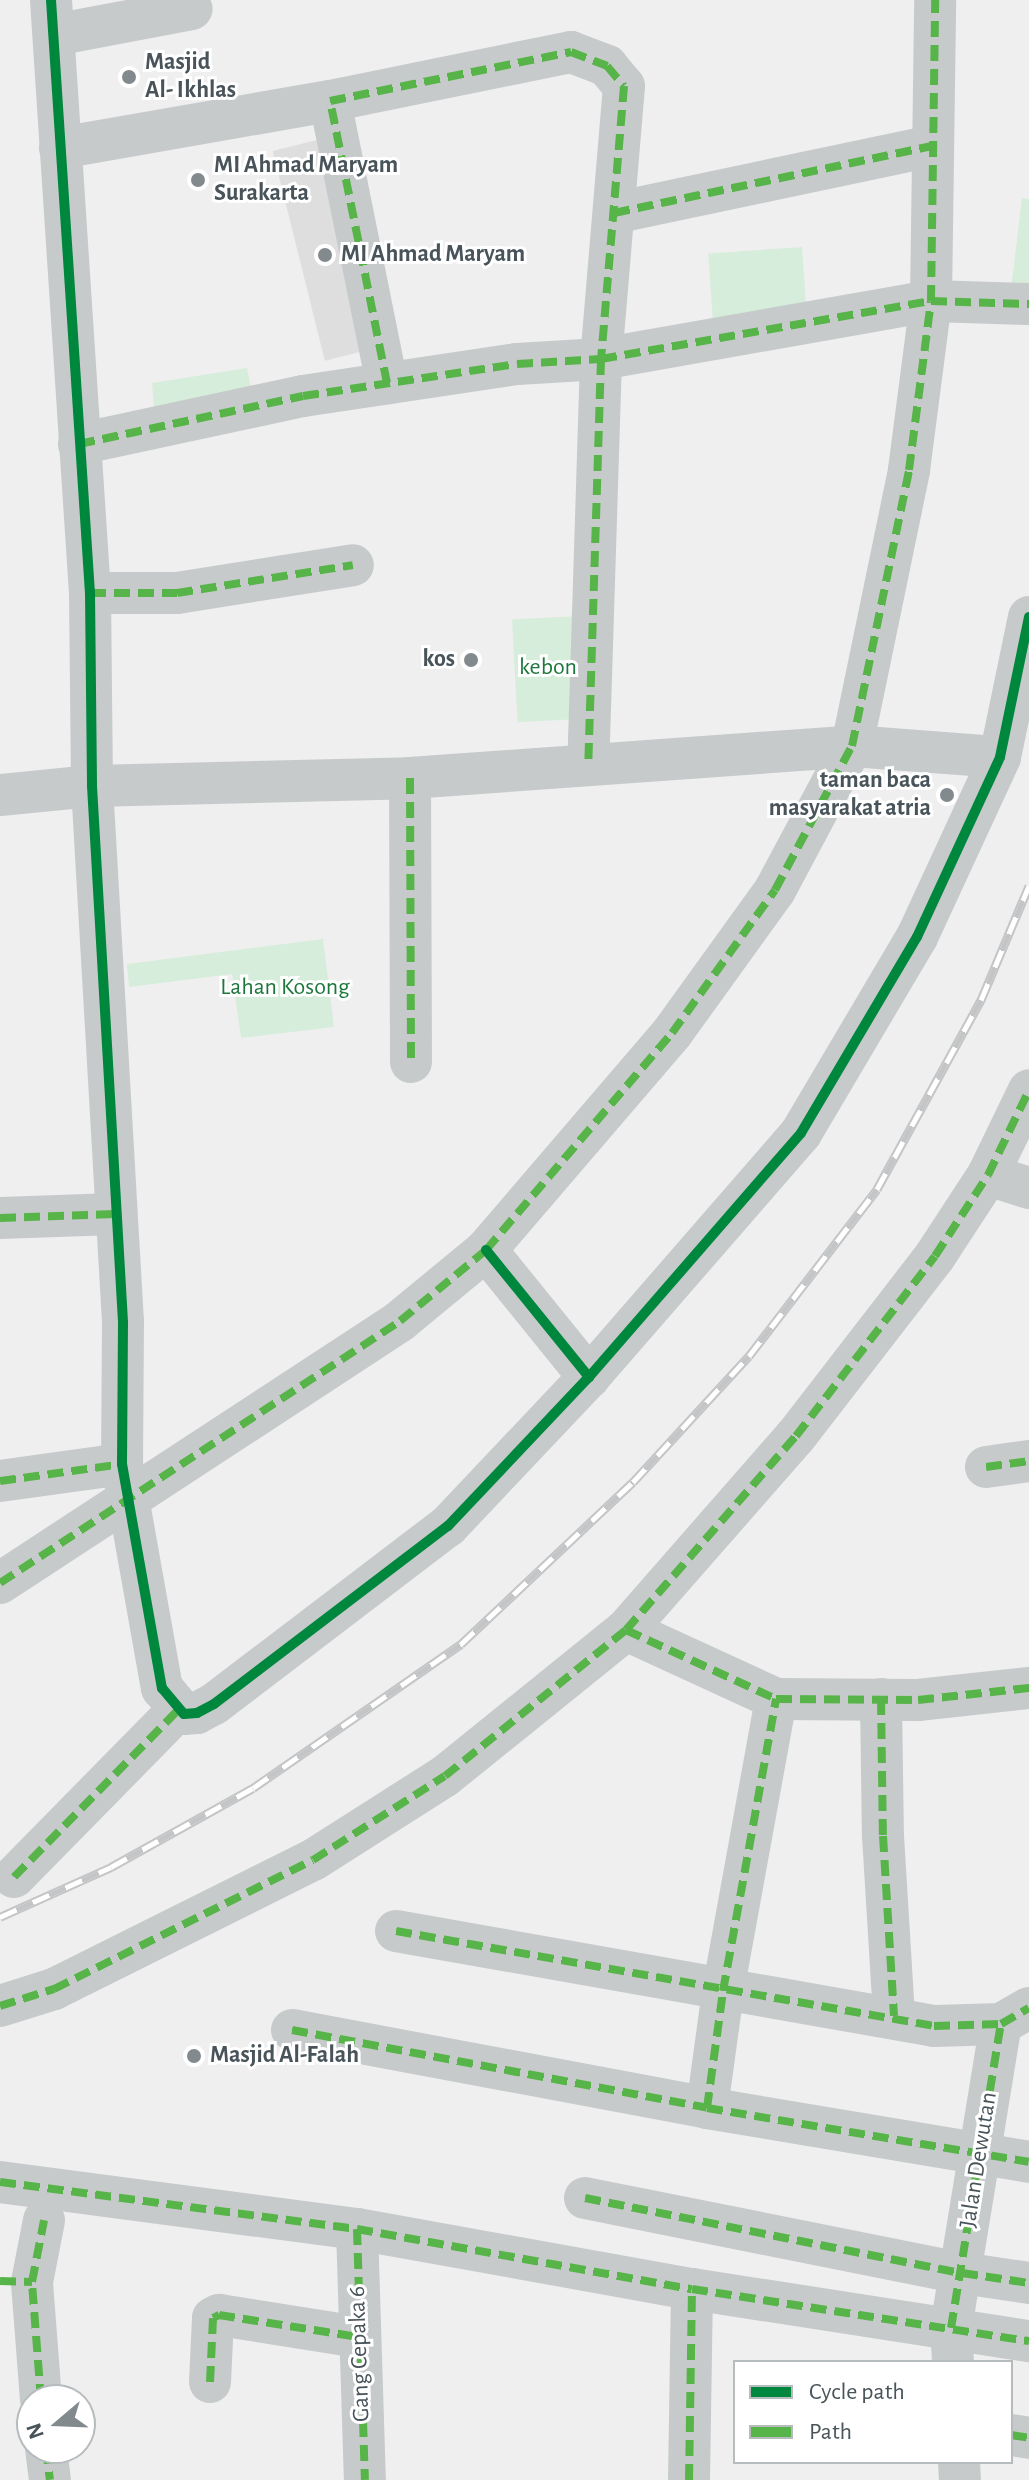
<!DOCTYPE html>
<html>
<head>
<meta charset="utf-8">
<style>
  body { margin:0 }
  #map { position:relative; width:1029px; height:2480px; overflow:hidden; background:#f0efef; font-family:"Alegreya Sans",sans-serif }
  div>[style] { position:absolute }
  .education>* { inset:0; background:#dededf; transform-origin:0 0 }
  .green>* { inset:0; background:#d6eddb; transform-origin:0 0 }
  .minor>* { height:42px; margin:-21px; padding:0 21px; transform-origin:21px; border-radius:21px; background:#c7cacb }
  .rail>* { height:9px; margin-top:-4.5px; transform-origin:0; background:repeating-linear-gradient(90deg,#fff 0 18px,#c3c5c6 0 36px); box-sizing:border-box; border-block:2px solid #c3c5c6 }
  .quiet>* { height:8px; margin-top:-4px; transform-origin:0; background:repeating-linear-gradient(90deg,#57b448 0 16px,transparent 0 24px) }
  .cycleway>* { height:10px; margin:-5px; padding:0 5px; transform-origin:5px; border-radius:5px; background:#00873e }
  .dots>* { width:22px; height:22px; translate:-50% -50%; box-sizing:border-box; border:4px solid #fff; border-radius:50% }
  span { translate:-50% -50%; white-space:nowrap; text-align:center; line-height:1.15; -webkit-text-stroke:6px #fff; paint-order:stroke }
  .poi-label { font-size:24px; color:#48545a; font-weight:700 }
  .left { translate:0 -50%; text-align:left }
  .right { translate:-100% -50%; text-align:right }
  .park-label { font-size:24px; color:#1d773d }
  .street-label { font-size:24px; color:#48545a }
  .legend { position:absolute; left:733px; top:2360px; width:280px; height:104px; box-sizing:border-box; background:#fff; border:2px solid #b6bbbd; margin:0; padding:10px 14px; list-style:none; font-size:24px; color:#48545a }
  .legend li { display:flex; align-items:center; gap:16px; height:40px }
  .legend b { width:40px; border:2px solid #b6bbbd }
  .north { position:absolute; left:16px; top:2384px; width:80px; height:80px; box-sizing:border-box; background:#fff; border:2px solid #b6bbbd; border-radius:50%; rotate:251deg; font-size:22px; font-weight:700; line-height:32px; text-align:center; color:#48545a }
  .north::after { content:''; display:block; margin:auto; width:28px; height:36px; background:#838a8e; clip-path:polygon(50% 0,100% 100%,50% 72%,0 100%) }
</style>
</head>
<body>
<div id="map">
  <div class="education">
    <div style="left:325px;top:138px;width:216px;height:54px;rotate:76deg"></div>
  </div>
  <div class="green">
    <div style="clip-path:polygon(1022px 198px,1029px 199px,1029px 291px,1011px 289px)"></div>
    <div style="left:802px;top:247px;width:68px;height:94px;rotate:86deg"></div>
    <div style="clip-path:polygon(247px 368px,253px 397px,155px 419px,152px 383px)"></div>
    <div style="left:578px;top:616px;width:103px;height:66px;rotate:87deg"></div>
    <div style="clip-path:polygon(323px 939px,334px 1027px,241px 1038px,232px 974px,129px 987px,127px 964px)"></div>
  </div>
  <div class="minor">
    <div style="left:51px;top:0;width:594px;rotate:86.24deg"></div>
    <div style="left:90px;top:593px;width:193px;rotate:89.4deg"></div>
    <div style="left:92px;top:786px;width:537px;rotate:86.69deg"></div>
    <div style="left:123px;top:1322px;width:142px;rotate:90.4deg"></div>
    <div style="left:122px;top:1464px;width:228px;rotate:79.9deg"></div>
    <div style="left:162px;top:1688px;width:34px;rotate:50deg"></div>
    <div style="left:184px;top:1714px;width:13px;rotate:-4deg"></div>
    <div style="left:197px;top:1713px;width:19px;rotate:-28deg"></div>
    <div style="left:214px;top:1704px;width:294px;rotate:-37.3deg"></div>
    <div style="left:448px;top:1526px;width:205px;rotate:-46.6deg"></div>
    <div style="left:589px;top:1377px;width:323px;rotate:-49deg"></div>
    <div style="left:801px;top:1133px;width:228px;rotate:-59.4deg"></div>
    <div style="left:917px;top:937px;width:198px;rotate:-65.2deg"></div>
    <div style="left:1000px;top:757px;width:143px;rotate:-78.3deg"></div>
    <div style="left:54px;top:35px;width:140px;rotate:-10.7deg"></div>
    <div style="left:330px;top:101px;width:288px;rotate:78.6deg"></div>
    <div style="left:60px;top:148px;width:274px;rotate:-9.9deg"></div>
    <div style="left:330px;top:101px;width:246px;rotate:-11.5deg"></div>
    <div style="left:571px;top:52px;width:39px;rotate:21deg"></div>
    <div style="left:607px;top:66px;width:26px;rotate:50deg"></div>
    <div style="left:624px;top:86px;width:274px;rotate:94.8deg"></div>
    <div style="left:601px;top:359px;width:405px;rotate:91.8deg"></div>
    <div style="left:614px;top:213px;width:325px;rotate:-11.9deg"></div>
    <div style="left:79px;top:444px;width:229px;rotate:-12.1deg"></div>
    <div style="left:303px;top:396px;width:216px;rotate:-8.5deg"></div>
    <div style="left:517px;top:364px;width:84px;rotate:-3.4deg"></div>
    <div style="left:601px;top:359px;width:335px;rotate:-10deg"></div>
    <div style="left:931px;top:301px;width:98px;rotate:1.8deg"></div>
    <div style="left:90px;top:593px;width:87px"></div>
    <div style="left:177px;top:593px;width:178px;rotate:-9deg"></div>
    <div style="left:410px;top:778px;width:284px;rotate:89.8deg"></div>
    <div style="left:0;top:795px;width:92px;rotate:-5.6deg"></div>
    <div style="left:92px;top:786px;width:318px;rotate:-1.4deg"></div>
    <div style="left:410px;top:778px;width:443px;rotate:-4.1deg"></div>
    <div style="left:852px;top:746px;width:148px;rotate:4.3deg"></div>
    <div style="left:988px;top:1175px;width:43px;rotate:17.6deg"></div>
    <div style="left:0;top:1218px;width:115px;rotate:-2deg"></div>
    <div style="left:486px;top:1250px;width:164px;rotate:51deg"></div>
    <div style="left:986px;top:1467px;width:43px;rotate:-7.9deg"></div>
    <div style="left:0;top:1481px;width:123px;rotate:-7.9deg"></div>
    <div style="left:0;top:1583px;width:478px;rotate:-33.2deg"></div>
    <div style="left:400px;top:1321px;width:112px;rotate:-39.5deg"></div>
    <div style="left:486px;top:1250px;width:286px;rotate:-49.4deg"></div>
    <div style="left:672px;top:1033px;width:176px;rotate:-54.2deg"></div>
    <div style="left:775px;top:890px;width:163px;rotate:-61.9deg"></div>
    <div style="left:852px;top:746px;width:282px;rotate:-78.3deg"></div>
    <div style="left:909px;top:470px;width:170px;rotate:-82.6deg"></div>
    <div style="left:931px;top:301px;width:301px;rotate:-89.2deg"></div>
    <div style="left:626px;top:1630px;width:165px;rotate:24.7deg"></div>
    <div style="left:776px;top:1699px;width:142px;rotate:0.4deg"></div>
    <div style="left:918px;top:1700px;width:112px;rotate:-6.2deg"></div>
    <div style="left:881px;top:1699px;width:137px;rotate:89.2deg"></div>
    <div style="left:883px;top:1836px;width:180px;rotate:86.5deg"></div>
    <div style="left:14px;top:1877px;width:235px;rotate:-45.5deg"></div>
    <div style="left:396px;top:1931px;width:546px;rotate:10.01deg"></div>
    <div style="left:934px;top:2026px;width:67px;rotate:-1.7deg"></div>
    <div style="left:0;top:2006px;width:57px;rotate:-17.5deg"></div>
    <div style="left:54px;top:1989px;width:289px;rotate:-26.5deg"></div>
    <div style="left:313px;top:1860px;width:156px;rotate:-32.5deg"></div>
    <div style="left:445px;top:1776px;width:233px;rotate:-38.9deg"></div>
    <div style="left:626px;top:1630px;width:258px;rotate:-48.8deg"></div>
    <div style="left:796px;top:1436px;width:227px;rotate:-52.3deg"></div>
    <div style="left:935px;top:1256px;width:97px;rotate:-56.8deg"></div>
    <div style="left:988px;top:1175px;width:94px;rotate:-64.2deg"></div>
    <div style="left:292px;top:2030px;width:422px;rotate:10.6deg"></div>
    <div style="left:707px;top:2108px;width:326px;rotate:9.5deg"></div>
    <div style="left:707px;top:2108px;width:118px;rotate:-82.2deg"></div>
    <div style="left:723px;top:1991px;width:297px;rotate:-79.7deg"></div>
    <div style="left:0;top:2182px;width:360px;rotate:7.5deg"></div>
    <div style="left:357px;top:2229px;width:340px;rotate:10.2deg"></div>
    <div style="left:692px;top:2289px;width:341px;rotate:8.8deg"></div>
    <div style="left:585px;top:2198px;width:384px;rotate:11.3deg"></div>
    <div style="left:962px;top:2273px;width:68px;rotate:8.5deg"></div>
    <div style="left:357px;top:2229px;width:251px;rotate:88.2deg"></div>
    <div style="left:953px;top:2362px;width:34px;rotate:-93deg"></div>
    <div style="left:951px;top:2328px;width:308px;rotate:-80.7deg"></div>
    <div style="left:1001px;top:2024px;width:32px;rotate:-30deg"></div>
    <div style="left:210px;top:2382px;width:64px;rotate:-87.3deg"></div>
    <div style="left:213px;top:2318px;width:7px;rotate:-27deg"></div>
    <div style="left:219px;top:2315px;width:141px;rotate:9deg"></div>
    <div style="left:41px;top:2400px;width:118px;rotate:-94.4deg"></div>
    <div style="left:32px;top:2282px;width:63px;rotate:-79deg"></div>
    <div style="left:1011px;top:2435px;width:18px;rotate:9deg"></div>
    <div style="left:46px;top:2448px;width:32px;rotate:83deg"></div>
    <div style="left:959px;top:2462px;width:18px;rotate:87deg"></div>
    <div style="left:689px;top:2480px;width:191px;rotate:-89.1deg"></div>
  </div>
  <div class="rail">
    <div style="left:0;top:1917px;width:122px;rotate:-24.2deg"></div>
    <div style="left:111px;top:1867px;width:162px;rotate:-29.1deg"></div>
    <div style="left:253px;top:1788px;width:253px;rotate:-34.7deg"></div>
    <div style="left:461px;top:1644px;width:236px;rotate:-43.3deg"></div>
    <div style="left:633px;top:1482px;width:171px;rotate:-47.4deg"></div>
    <div style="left:749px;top:1356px;width:210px;rotate:-52.5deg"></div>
    <div style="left:877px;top:1189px;width:216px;rotate:-61.2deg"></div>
    <div style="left:981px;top:1000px;width:124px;rotate:-67.2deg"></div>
  </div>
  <div class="quiet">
    <div style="left:614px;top:213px;width:325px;rotate:-11.9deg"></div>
    <div style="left:387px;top:383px;width:288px;rotate:-101.4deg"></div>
    <div style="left:330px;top:101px;width:246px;rotate:-11.5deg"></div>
    <div style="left:571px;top:52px;width:39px;rotate:21deg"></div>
    <div style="left:607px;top:66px;width:26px;rotate:50deg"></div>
    <div style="left:624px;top:86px;width:274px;rotate:94.8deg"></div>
    <div style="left:601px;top:359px;width:405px;rotate:91.8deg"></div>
    <div style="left:79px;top:444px;width:229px;rotate:-12.1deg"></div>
    <div style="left:303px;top:396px;width:216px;rotate:-8.5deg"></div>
    <div style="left:517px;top:364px;width:84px;rotate:-3.4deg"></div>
    <div style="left:601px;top:359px;width:335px;rotate:-10deg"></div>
    <div style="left:931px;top:301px;width:98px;rotate:1.8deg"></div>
    <div style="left:90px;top:593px;width:87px"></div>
    <div style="left:177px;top:593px;width:178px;rotate:-9deg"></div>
    <div style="left:410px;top:778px;width:284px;rotate:89.8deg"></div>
    <div style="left:0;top:1218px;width:115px;rotate:-2deg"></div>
    <div style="left:986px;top:1467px;width:43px;rotate:-7.9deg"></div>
    <div style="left:0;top:1481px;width:123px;rotate:-7.9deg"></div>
    <div style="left:0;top:1583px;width:478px;rotate:-33.2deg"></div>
    <div style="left:400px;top:1321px;width:112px;rotate:-39.5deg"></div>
    <div style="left:486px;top:1250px;width:286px;rotate:-49.4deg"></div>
    <div style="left:672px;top:1033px;width:176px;rotate:-54.2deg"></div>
    <div style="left:775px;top:890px;width:163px;rotate:-61.9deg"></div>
    <div style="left:852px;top:746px;width:282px;rotate:-78.3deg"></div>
    <div style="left:909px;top:470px;width:170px;rotate:-82.6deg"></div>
    <div style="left:931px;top:301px;width:301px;rotate:-89.2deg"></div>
    <div style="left:626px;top:1630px;width:165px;rotate:24.7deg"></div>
    <div style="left:776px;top:1699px;width:142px;rotate:0.4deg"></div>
    <div style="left:918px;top:1700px;width:112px;rotate:-6.2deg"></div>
    <div style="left:881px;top:1699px;width:137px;rotate:89.2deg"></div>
    <div style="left:883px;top:1836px;width:180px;rotate:86.5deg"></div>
    <div style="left:14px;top:1877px;width:235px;rotate:-45.5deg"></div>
    <div style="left:396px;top:1931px;width:546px;rotate:10.01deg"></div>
    <div style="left:934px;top:2026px;width:67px;rotate:-1.7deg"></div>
    <div style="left:0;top:2006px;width:57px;rotate:-17.5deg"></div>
    <div style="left:54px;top:1989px;width:289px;rotate:-26.5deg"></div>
    <div style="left:313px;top:1860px;width:156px;rotate:-32.5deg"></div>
    <div style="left:445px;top:1776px;width:233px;rotate:-38.9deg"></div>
    <div style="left:626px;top:1630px;width:258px;rotate:-48.8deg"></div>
    <div style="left:796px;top:1436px;width:227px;rotate:-52.3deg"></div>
    <div style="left:935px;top:1256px;width:97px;rotate:-56.8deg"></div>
    <div style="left:988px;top:1175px;width:94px;rotate:-64.2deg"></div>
    <div style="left:292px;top:2030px;width:422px;rotate:10.6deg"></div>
    <div style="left:707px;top:2108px;width:326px;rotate:9.5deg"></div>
    <div style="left:707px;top:2108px;width:118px;rotate:-82.2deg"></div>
    <div style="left:723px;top:1991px;width:297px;rotate:-79.7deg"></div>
    <div style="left:0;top:2182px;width:360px;rotate:7.5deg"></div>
    <div style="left:357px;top:2229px;width:340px;rotate:10.2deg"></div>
    <div style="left:692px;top:2289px;width:341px;rotate:8.8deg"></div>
    <div style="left:585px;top:2198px;width:384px;rotate:11.3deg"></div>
    <div style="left:962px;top:2273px;width:68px;rotate:8.5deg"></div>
    <div style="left:357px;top:2229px;width:251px;rotate:88.2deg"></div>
    <div style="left:0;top:2281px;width:32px;rotate:2deg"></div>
    <div style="left:951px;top:2328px;width:308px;rotate:-80.7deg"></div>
    <div style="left:1001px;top:2024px;width:32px;rotate:-30deg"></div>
    <div style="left:210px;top:2382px;width:64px;rotate:-87.3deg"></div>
    <div style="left:213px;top:2318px;width:7px;rotate:-27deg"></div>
    <div style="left:219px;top:2315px;width:141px;rotate:9deg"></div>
    <div style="left:41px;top:2400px;width:118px;rotate:-94.4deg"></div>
    <div style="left:32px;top:2282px;width:63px;rotate:-79deg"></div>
    <div style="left:1011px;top:2435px;width:18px;rotate:9deg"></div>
    <div style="left:46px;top:2448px;width:32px;rotate:83deg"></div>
    <div style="left:689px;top:2480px;width:191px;rotate:-89.1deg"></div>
  </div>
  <div class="cycleway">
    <div style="left:51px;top:0;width:594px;rotate:86.24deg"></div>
    <div style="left:90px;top:593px;width:193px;rotate:89.4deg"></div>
    <div style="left:92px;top:786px;width:537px;rotate:86.69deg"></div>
    <div style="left:123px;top:1322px;width:142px;rotate:90.4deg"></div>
    <div style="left:122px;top:1464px;width:228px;rotate:79.9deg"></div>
    <div style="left:162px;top:1688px;width:34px;rotate:50deg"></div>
    <div style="left:184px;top:1714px;width:13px;rotate:-4deg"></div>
    <div style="left:197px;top:1713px;width:19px;rotate:-28deg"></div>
    <div style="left:214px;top:1704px;width:294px;rotate:-37.3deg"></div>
    <div style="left:448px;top:1526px;width:205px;rotate:-46.6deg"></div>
    <div style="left:589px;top:1377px;width:323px;rotate:-49deg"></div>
    <div style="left:801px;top:1133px;width:228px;rotate:-59.4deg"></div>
    <div style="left:917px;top:937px;width:198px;rotate:-65.2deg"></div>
    <div style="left:1000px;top:757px;width:143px;rotate:-78.3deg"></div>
    <div style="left:486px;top:1250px;width:164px;rotate:51deg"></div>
  </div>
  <div class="dots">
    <div style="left:129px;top:77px;background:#838a8e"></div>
    <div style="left:198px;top:180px;background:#838a8e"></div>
    <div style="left:325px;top:255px;background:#838a8e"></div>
    <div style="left:471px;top:660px;background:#838a8e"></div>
    <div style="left:947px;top:795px;background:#838a8e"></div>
    <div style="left:194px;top:2056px;background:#838a8e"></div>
  </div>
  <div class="poi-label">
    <span class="left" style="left:145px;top:77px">Masjid<br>Al- Ikhlas</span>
    <span class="left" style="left:214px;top:180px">MI Ahmad Maryam<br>Surakarta</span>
    <span class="left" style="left:341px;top:255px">MI Ahmad Maryam</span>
    <span class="right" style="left:455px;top:660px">kos</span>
    <span class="right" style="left:931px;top:795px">taman baca<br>masyarakat atria</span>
    <span class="left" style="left:210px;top:2056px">Masjid Al-Falah</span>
  </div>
  <div class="park-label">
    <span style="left:548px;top:668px">kebon</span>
    <span style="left:285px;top:988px">Lahan Kosong</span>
  </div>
  <div class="street-label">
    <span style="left:979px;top:2160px;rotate:-81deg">Jalan Dewutan</span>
    <span style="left:360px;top:2354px;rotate:-92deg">Gang Cepaka 6</span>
  </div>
  <ul class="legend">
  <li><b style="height:10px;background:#00873e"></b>Cycle path</li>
  <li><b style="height:10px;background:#57b448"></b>Path</li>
  </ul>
  <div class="north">N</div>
</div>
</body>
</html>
